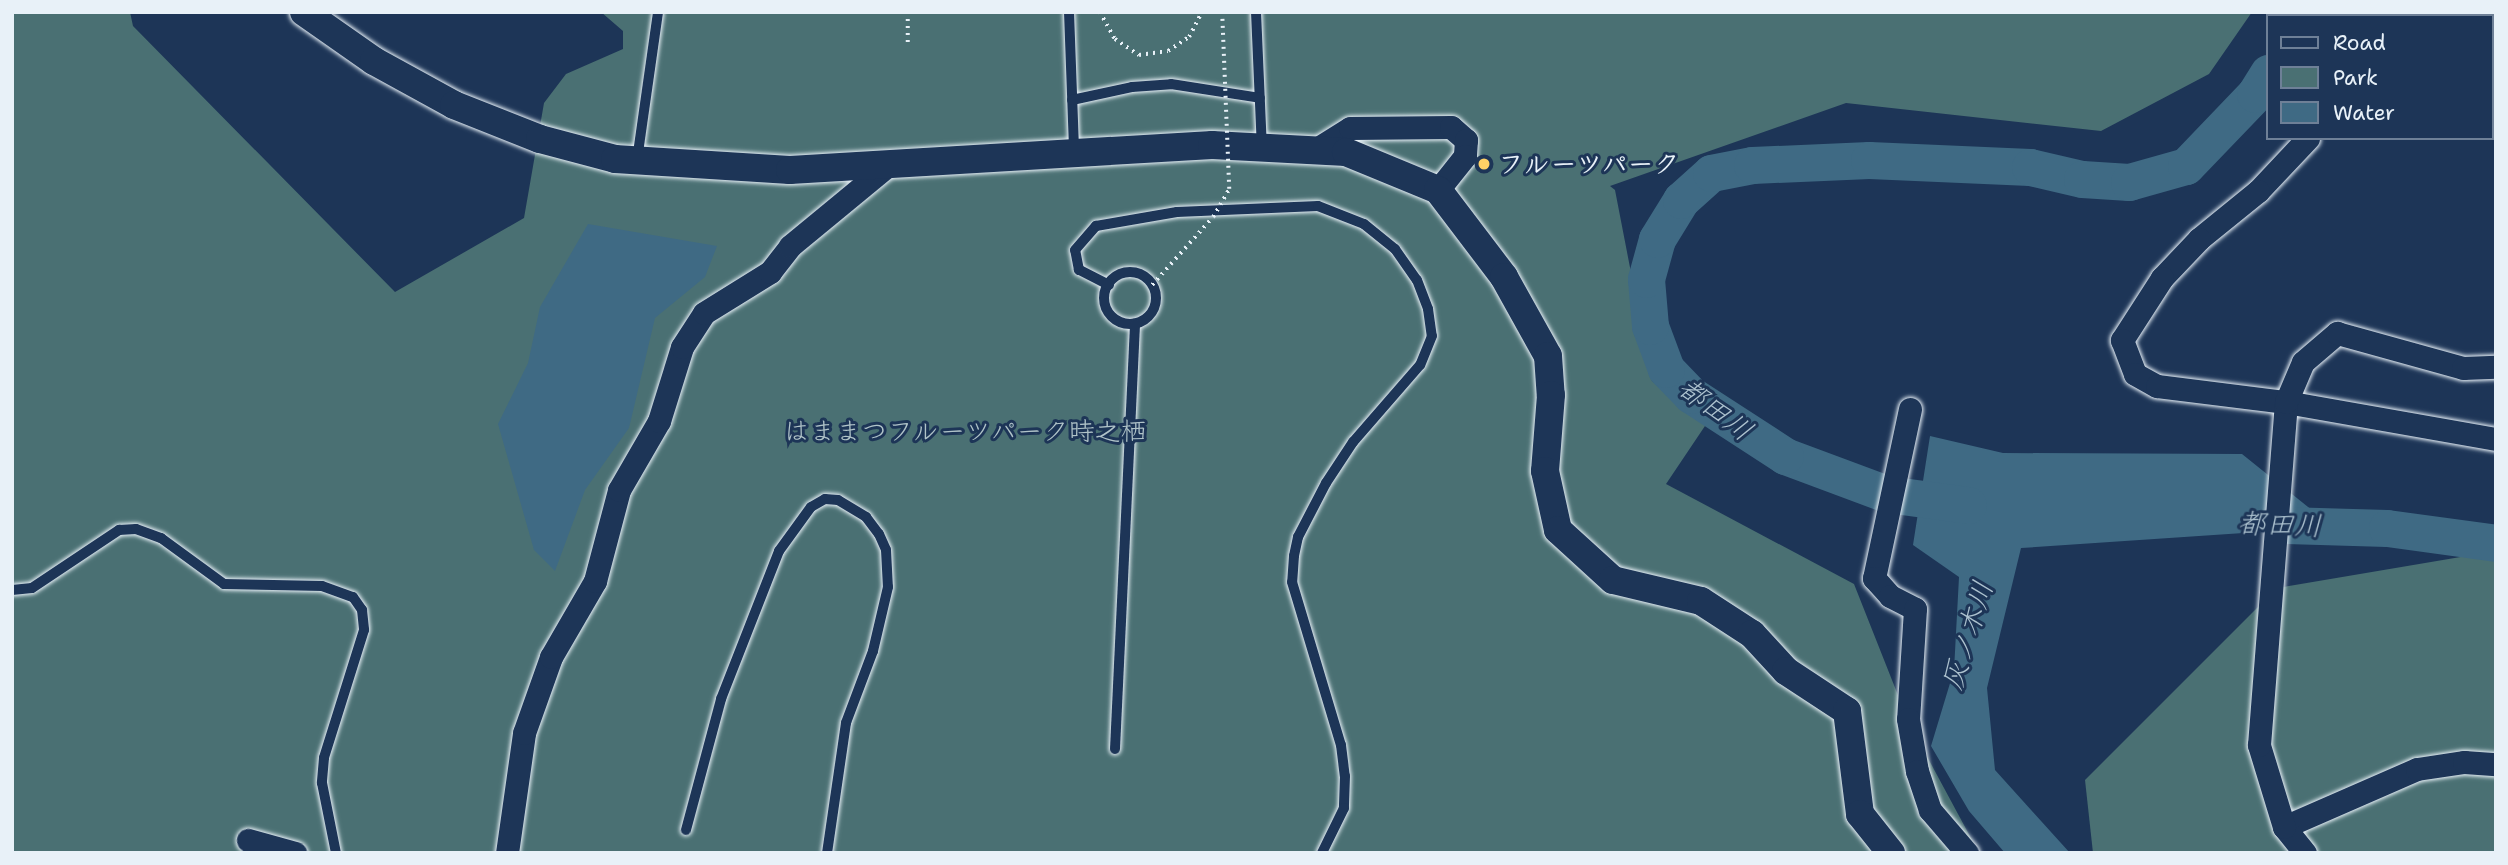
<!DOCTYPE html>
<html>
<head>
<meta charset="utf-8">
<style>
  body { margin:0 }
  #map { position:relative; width:2508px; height:865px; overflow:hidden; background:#1d3557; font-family:"Shantell Sans","Klee One",sans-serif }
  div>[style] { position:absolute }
  .green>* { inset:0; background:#4a7073 }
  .water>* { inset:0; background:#3f6a84 }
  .river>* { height:37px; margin:-18.5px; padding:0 18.5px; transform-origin:18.5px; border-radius:18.5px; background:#3f6a84 }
  .path>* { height:3.5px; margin-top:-1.75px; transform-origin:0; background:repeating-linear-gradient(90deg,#e8f1f8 0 2px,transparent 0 7px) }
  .roads { filter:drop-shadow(0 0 2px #e8f1f8) drop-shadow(0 0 2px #e8f1f8) }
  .service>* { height:10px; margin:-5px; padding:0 5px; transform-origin:5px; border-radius:5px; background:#1d3557 }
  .service>.ring { margin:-5px; padding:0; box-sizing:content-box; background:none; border:10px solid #1d3557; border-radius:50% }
  .minor>* { height:23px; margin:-11.5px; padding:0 11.5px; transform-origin:11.5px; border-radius:11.5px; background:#1d3557 }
  .tertiary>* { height:28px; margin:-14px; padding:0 14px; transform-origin:14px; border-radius:14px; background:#1d3557 }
  .path-bridge>* { height:3.5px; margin-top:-1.75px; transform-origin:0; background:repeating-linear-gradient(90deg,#e8f1f8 0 2px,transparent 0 7px) }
  .dots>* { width:19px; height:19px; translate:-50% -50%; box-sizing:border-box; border:4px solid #1d3557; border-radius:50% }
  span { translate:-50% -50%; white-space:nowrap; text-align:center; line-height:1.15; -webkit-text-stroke:6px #1d3557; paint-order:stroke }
  .poi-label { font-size:26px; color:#e8f1f8; font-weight:700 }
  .left { translate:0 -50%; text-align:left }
  .park-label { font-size:26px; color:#b1c4c9 }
  .water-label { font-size:28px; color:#adc2cf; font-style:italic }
  .frame { position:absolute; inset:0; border:14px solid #e8f1f8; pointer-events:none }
  .legend { position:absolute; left:2266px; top:14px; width:228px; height:126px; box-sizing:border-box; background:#1d3557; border:2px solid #6e8097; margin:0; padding:9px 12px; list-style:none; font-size:21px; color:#e8f1f8 }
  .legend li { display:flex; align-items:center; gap:14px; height:35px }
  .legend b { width:35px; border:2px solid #6e8097 }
</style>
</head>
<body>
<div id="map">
  <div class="green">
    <div style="clip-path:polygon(12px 12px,130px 12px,133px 26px,395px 292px,524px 218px,544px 103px,566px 74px,623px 49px,623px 31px,601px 12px,2252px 12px,2209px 74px,2101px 131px,1846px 103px,1610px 186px,1615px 190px,1652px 381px,1707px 423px,1666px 484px,1854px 584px,1909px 723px,1979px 853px,12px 853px)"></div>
    <div style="clip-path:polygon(2496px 551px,2496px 853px,2093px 853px,2085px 780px,2277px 588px)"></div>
  </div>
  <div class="water">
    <div style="clip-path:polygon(588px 224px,717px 246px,705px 277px,655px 318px,629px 428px,585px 490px,555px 571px,534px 550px,498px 424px,528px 363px,540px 307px)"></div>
    <div style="clip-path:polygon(1930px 436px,2003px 453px,2242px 454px,2333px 527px,2021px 548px,1987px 688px,1995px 770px,2070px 853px,2005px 853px,1969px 811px,1931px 746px,1954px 670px,1959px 577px,1913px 545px)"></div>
  </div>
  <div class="river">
    <div style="left:2302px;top:16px;width:4px;rotate:-76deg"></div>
    <div style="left:1968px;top:505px;width:82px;rotate:-172.3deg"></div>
    <div style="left:1887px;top:494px;width:109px;rotate:-159.6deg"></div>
    <div style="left:1785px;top:456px;width:112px;rotate:-147deg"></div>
    <div style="left:1691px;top:395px;width:36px;rotate:-134deg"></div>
    <div style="left:1666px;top:369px;width:46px;rotate:-110.4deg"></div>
    <div style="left:1650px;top:326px;width:47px;rotate:-94.9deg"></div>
    <div style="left:1646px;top:279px;width:41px;rotate:-74.6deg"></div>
    <div style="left:1657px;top:239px;width:46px;rotate:-58.4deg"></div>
    <div style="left:1681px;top:200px;width:40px;rotate:-42deg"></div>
    <div style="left:1711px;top:173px;width:42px;rotate:-11deg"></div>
    <div style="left:1752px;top:165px;width:117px;rotate:-2.4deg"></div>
    <div style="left:1869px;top:160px;width:161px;rotate:2.5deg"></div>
    <div style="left:2030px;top:167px;width:53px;rotate:13deg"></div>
    <div style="left:2082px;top:179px;width:47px;rotate:3.7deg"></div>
    <div style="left:2129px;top:182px;width:59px;rotate:-15.7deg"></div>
    <div style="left:2186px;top:166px;width:100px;rotate:-46.2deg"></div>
    <div style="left:2255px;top:94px;width:25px;rotate:-58deg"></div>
    <div style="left:2285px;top:525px;width:102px;rotate:1.7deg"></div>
    <div style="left:2387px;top:528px;width:110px;rotate:7.8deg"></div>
  </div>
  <div class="path">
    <div style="left:908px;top:12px;width:32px;rotate:90deg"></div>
    <div style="left:1100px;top:12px;width:31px;rotate:61deg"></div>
    <div style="left:1115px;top:39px;width:29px;rotate:34deg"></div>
    <div style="left:1139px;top:55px;width:29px;rotate:-8deg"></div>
    <div style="left:1168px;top:51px;width:25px;rotate:-34deg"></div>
    <div style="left:1189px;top:37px;width:28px;rotate:-63deg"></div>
  </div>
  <div class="roads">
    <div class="service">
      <div style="left:1069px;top:12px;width:139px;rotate:87.9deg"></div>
      <div style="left:1256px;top:12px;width:135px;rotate:87.5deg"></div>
      <div style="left:1072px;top:100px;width:61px;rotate:-12.2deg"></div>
      <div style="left:1132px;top:87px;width:39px;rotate:-4deg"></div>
      <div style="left:1171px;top:84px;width:90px;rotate:8.9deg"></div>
      <div style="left:637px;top:160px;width:149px;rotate:-81.9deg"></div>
      <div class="ring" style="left:1104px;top:272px;width:42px;height:42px"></div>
      <div style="left:1109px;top:285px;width:34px;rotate:-153deg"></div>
      <div style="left:1079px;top:270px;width:20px;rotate:-101deg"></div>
      <div style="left:1075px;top:250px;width:32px;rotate:-49deg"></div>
      <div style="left:1096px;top:226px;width:82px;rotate:-9.8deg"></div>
      <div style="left:1177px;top:212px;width:141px;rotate:-2.4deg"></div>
      <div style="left:1318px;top:206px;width:49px;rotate:21.4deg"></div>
      <div style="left:1364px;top:224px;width:40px;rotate:39deg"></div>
      <div style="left:1395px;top:249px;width:38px;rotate:55deg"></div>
      <div style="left:1417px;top:280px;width:31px;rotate:69deg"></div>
      <div style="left:1428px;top:309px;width:27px;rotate:82deg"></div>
      <div style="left:1432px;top:336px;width:31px;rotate:112deg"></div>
      <div style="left:1420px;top:365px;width:102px;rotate:131deg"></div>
      <div style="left:1353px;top:442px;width:49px;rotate:123.4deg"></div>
      <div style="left:1326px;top:483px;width:61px;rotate:117.4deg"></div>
      <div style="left:1298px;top:537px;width:19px;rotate:102deg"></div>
      <div style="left:1294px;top:556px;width:26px;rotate:94deg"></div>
      <div style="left:1292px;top:582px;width:170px;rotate:73.3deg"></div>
      <div style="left:1341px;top:745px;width:31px;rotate:83deg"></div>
      <div style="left:1345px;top:776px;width:32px;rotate:92deg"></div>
      <div style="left:1344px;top:808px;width:50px;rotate:116.1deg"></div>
      <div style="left:12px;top:590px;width:20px;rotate:-6deg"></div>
      <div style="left:32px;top:588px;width:105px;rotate:-33.7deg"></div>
      <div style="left:119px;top:530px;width:17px;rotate:-3deg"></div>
      <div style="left:136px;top:529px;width:27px;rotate:20deg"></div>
      <div style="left:161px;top:538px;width:78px;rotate:36.1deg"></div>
      <div style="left:224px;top:584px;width:98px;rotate:1.2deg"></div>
      <div style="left:322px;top:586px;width:33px;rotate:20deg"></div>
      <div style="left:353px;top:597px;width:16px;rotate:55deg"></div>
      <div style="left:362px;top:610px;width:20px;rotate:84deg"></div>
      <div style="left:364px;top:630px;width:134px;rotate:107.4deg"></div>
      <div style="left:324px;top:758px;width:25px;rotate:95deg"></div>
      <div style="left:322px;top:783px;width:71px;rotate:78.7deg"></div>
      <div style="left:1115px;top:749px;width:426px;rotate:-87.3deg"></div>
      <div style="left:686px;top:830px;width:136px;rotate:-75deg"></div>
      <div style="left:721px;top:699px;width:159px;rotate:-68.6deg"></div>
      <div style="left:779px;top:551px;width:54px;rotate:-54deg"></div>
      <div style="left:811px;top:507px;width:16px;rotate:-30deg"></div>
      <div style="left:825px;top:499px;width:13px;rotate:4deg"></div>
      <div style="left:838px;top:500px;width:33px;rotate:31deg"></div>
      <div style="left:866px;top:517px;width:21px;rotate:53deg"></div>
      <div style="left:879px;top:534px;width:17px;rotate:66deg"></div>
      <div style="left:886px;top:550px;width:37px;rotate:87deg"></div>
      <div style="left:888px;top:587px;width:66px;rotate:103.2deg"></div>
      <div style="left:873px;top:651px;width:77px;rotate:110.6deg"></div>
      <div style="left:846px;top:723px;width:131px;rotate:98.3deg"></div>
    </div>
    <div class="minor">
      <div style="left:2382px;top:16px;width:4px;rotate:-76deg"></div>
      <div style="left:2308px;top:138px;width:73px;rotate:133.3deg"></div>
      <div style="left:2258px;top:191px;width:76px;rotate:140.9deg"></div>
      <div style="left:2199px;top:239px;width:54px;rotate:133.5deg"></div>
      <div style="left:2162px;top:278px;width:74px;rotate:122.8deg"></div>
      <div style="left:2122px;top:340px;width:36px;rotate:69deg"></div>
      <div style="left:2135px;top:374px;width:25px;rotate:29deg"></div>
      <div style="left:2157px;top:386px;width:130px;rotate:7.1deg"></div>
      <div style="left:2286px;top:402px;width:213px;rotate:10deg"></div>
      <div style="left:1315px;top:150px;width:41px;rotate:-32.2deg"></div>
      <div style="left:1350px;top:128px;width:101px;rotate:-0.6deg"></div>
      <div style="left:1451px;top:127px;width:20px;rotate:41deg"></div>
      <div style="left:1466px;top:140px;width:16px;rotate:94deg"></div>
      <div style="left:1465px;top:156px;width:43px;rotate:128.5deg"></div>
      <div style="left:1910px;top:409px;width:173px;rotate:102deg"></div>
      <div style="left:1874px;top:578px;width:24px;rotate:48deg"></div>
      <div style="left:1890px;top:596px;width:28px;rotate:27deg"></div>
      <div style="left:1915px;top:609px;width:110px;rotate:93.6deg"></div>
      <div style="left:1908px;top:719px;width:53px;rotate:80.2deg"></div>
      <div style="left:1917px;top:771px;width:41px;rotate:71.6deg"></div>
      <div style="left:1930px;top:810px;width:57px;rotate:49.3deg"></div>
      <div style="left:2284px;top:827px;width:145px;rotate:-23.6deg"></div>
      <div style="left:2417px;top:769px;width:48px;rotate:-8.5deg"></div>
      <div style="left:2464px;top:762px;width:32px;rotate:4deg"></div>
      <div style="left:248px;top:840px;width:49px;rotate:15.5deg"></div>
      <div style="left:507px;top:853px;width:121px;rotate:-81.9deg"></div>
      <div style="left:524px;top:733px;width:81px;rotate:-70.4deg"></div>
      <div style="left:551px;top:657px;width:88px;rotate:-59.9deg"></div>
      <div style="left:595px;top:581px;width:94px;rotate:-75.2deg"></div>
      <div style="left:619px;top:490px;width:80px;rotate:-59.9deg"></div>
      <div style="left:659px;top:421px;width:77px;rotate:-72.7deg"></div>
      <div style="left:682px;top:347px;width:40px;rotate:-57.1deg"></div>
      <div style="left:704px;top:313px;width:78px;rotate:-31.8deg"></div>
      <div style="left:770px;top:272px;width:33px;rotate:-52deg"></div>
      <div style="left:790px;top:246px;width:124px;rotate:-39.5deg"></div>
      <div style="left:2305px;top:853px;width:33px;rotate:-129deg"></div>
      <div style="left:2284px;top:827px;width:86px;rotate:-107deg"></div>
      <div style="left:2259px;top:745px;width:344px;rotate:-85.5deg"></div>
      <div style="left:2286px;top:402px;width:43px;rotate:-67deg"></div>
      <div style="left:2303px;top:362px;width:45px;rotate:-40.5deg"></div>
      <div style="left:2337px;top:333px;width:131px;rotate:15.5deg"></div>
      <div style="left:2463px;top:368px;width:33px;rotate:-2deg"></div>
    </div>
    <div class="tertiary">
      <div style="left:304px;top:12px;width:85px;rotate:35deg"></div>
      <div style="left:374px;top:61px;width:91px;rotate:28.8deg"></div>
      <div style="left:454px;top:105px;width:92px;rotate:21.6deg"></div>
      <div style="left:540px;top:139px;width:78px;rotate:14.9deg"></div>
      <div style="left:615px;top:159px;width:175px;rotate:3.6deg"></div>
      <div style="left:790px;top:170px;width:423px;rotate:-3.4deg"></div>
      <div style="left:1212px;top:145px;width:134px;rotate:3deg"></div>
      <div style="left:1346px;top:152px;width:100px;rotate:22.4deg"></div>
      <div style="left:1438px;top:190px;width:109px;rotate:52.8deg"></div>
      <div style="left:1504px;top:277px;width:90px;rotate:60.9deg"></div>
      <div style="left:1548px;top:356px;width:39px;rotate:86deg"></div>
      <div style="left:1551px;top:395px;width:76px;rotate:94.5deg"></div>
      <div style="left:1545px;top:471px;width:60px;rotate:77.6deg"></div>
      <div style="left:1558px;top:530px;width:74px;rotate:42.3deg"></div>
      <div style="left:1613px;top:580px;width:90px;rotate:13.4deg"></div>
      <div style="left:1701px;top:601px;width:61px;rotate:32.9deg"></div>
      <div style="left:1752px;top:634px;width:50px;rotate:47.4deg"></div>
      <div style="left:1786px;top:671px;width:73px;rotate:33.3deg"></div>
      <div style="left:1847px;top:711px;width:104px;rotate:82.8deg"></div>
      <div style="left:1860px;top:814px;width:50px;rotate:51.5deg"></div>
    </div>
  </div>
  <div class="path-bridge">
    <div style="left:1152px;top:285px;width:91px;rotate:-48.1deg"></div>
    <div style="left:1213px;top:217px;width:32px;rotate:-60deg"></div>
    <div style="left:1229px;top:189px;width:177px;rotate:-92.3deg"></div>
  </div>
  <div class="dots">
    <div style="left:1484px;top:164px;background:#ffd166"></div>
  </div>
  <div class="poi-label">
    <span class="left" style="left:1498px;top:164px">フルーツパーク</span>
  </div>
  <div class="park-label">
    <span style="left:965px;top:431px">はままつフルーツパーク時之栖</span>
  </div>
  <div class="water-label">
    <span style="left:1716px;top:409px;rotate:37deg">都田川</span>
    <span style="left:2280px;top:524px;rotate:2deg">都田川</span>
    <span style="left:1967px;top:635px;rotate:-73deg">灰ノ木川</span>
  </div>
  <div class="frame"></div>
  <ul class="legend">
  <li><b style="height:9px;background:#1d3557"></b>Road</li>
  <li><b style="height:19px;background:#4a7073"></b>Park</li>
  <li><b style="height:19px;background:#3f6a84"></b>Water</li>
  </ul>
</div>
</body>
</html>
